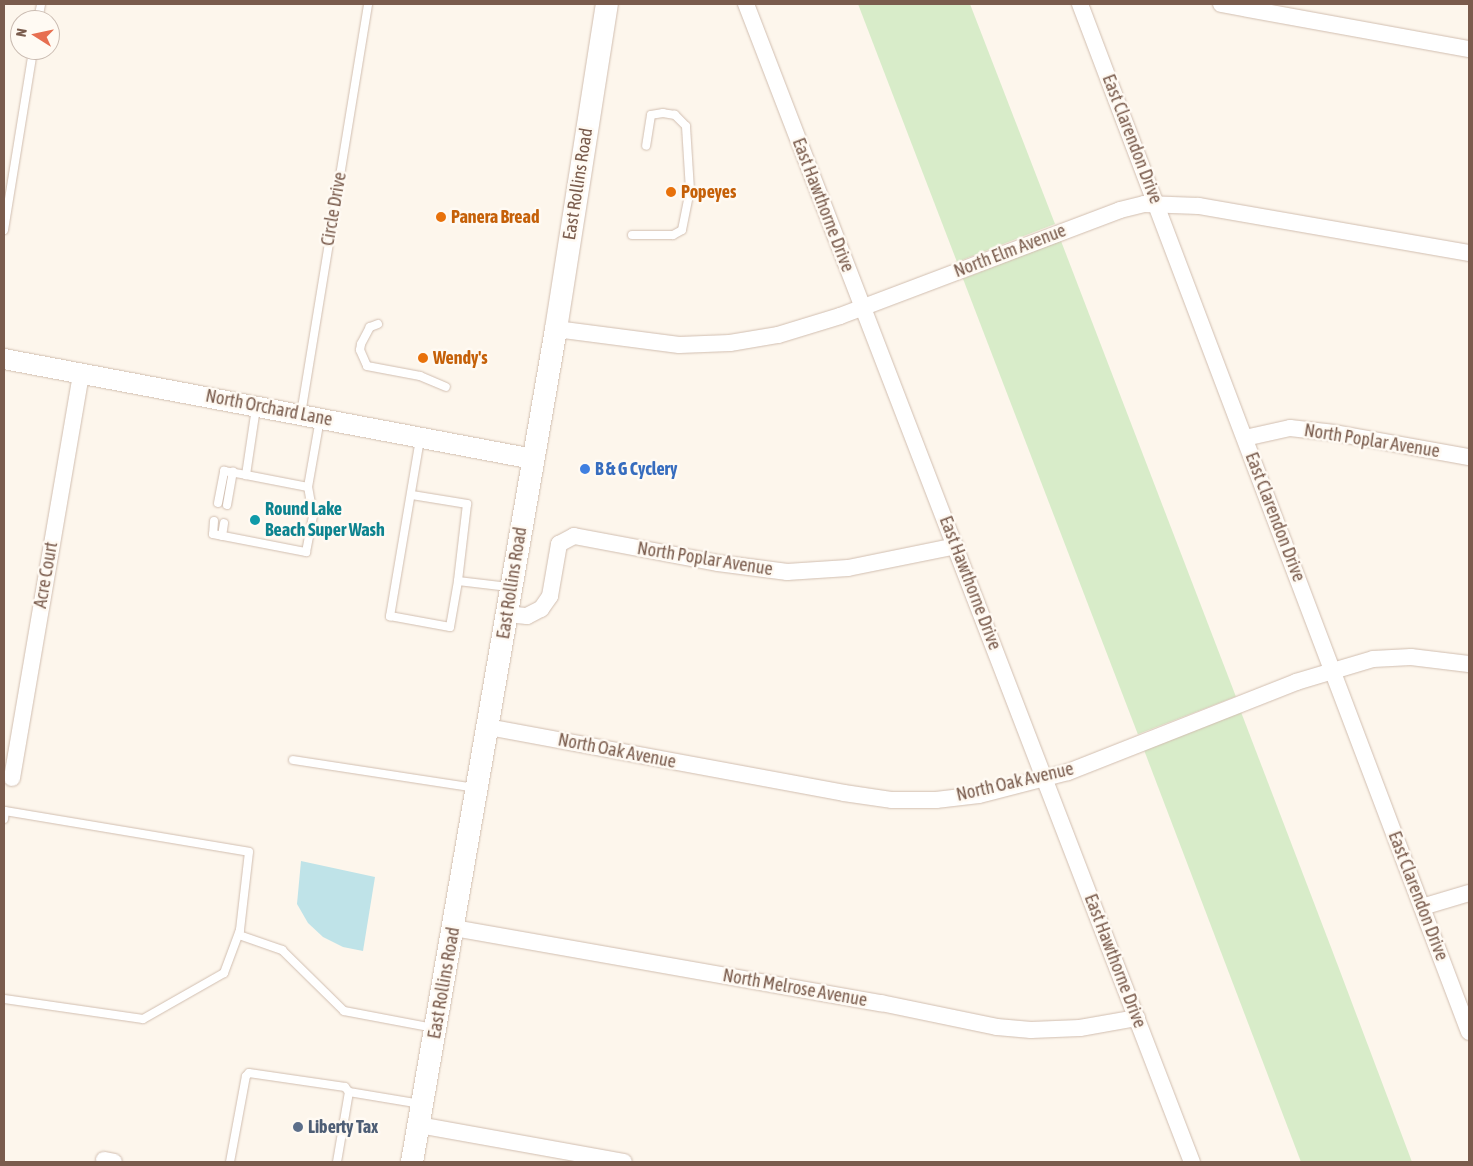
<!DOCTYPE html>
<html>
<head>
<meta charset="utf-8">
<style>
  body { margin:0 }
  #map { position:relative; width:1473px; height:1166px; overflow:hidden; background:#fdf6ec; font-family:"Asap Condensed",sans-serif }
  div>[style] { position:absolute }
  .green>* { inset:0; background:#d8ecc9; transform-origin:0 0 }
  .water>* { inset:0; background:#bfe3e8 }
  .roads { filter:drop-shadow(0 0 1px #d1beb0) drop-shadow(0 0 1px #d1beb0) }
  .service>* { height:8px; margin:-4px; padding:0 4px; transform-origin:4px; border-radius:4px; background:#fff }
  .minor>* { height:16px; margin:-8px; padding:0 8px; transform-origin:8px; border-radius:8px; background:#fff }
  .tertiary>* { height:20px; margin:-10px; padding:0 10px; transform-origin:10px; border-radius:10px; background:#fff }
  .secondary>* { height:22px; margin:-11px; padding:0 11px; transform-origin:11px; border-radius:11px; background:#fff }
  .dots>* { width:14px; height:14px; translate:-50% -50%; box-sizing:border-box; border:2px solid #fffaf3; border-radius:50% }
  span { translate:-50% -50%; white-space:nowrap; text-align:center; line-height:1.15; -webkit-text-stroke:5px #fffaf3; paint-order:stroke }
  .street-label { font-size:18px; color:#7a5c4d }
  .food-label { font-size:18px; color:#c56008; font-weight:700 }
  .left { translate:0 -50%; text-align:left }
  .shop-label { font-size:18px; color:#366cbe; font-weight:700 }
  .culture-label { font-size:18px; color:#0d838f; font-weight:700 }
  .service-label { font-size:18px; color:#4e5e75; font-weight:700 }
  .frame { position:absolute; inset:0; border:5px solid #7a5c4d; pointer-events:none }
  .north { position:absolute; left:10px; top:10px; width:50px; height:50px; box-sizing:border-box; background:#fffaf3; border:1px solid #cabbb1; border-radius:50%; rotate:280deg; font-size:14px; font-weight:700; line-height:20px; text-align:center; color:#7a5c4d }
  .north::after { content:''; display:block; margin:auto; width:18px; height:22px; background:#e76f51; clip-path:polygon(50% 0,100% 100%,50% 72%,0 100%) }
</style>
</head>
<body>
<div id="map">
  <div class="green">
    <div style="clip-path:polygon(858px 4px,970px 4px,1055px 224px,957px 262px)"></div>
    <div style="left:1061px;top:241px;width:488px;height:105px;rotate:69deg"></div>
    <div style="clip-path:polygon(1241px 712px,1332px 950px,1412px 1162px,1301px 1162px,1144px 750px)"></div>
  </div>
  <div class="water">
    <div style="clip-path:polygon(301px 861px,375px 877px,363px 951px,343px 947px,323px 937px,308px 923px,297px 904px)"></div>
  </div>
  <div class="roads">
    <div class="service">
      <div style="left:38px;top:20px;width:16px;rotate:-79deg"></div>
      <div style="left:4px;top:230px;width:182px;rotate:-80.8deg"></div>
      <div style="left:632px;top:235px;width:41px"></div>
      <div style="left:673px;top:235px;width:10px;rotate:-29deg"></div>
      <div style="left:682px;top:230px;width:41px;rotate:-78.7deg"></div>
      <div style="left:690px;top:190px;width:64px;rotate:-93.6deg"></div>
      <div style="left:686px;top:126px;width:16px;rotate:-135deg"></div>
      <div style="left:675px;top:115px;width:12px;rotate:-171deg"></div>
      <div style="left:663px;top:113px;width:12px;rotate:171deg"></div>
      <div style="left:651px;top:115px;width:31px;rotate:99deg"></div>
      <div style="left:378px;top:324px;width:9px;rotate:159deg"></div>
      <div style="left:370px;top:327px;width:19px;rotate:118deg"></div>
      <div style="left:361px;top:344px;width:6px;rotate:99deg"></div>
      <div style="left:360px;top:350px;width:17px;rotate:66deg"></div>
      <div style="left:367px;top:366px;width:54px;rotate:10.7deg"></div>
      <div style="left:420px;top:376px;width:28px;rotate:23deg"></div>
      <div style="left:256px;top:408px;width:68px;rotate:98.5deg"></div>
      <div style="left:246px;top:475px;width:63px;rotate:11deg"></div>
      <div style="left:308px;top:487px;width:69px;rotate:-80deg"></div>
      <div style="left:301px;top:414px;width:415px;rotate:-80.7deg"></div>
      <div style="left:420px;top:439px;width:180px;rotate:99.6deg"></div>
      <div style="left:390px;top:616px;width:61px;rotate:10.4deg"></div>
      <div style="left:450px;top:627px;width:47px;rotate:-80.1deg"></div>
      <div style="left:458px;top:581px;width:51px;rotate:6.7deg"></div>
      <div style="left:412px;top:495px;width:56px;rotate:9.3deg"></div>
      <div style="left:467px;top:504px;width:78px;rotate:96.7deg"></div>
      <div style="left:218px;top:503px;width:33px;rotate:-79deg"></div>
      <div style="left:224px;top:471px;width:22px;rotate:10deg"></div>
      <div style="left:227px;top:505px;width:34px;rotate:-80deg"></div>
      <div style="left:214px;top:521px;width:13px;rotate:94deg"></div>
      <div style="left:213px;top:534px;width:95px;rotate:11deg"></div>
      <div style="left:306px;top:552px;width:38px;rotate:-79deg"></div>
      <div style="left:313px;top:515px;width:28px;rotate:-100deg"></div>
      <div style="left:222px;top:536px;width:13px;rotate:-81deg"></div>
      <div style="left:293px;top:760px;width:185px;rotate:8.7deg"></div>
      <div style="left:4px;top:819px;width:8px;rotate:-83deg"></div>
      <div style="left:5px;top:811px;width:247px;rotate:9.5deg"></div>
      <div style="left:249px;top:852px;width:79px;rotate:96.6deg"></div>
      <div style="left:240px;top:930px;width:46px;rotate:110.4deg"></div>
      <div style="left:224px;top:973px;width:93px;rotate:150.4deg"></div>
      <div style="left:143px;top:1019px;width:140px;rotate:-171.8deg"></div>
      <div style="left:240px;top:930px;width:5px;rotate:101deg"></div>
      <div style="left:239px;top:935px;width:46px;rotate:19.2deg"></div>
      <div style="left:282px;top:950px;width:87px;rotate:44.5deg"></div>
      <div style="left:344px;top:1011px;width:92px;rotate:10.7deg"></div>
      <div style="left:230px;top:1162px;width:87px;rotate:-79.5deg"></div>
      <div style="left:246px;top:1076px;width:4px;rotate:-45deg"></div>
      <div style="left:249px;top:1073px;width:97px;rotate:8.3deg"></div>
      <div style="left:345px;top:1087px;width:6px;rotate:51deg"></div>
      <div style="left:349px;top:1092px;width:73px;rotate:9.5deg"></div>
      <div style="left:337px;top:1162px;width:71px;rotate:-80.3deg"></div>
    </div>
    <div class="minor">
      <div style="left:746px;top:4px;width:1241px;rotate:68.94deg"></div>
      <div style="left:1080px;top:4px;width:1099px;rotate:69.27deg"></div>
      <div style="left:1221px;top:4px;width:252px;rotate:10.3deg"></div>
      <div style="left:556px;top:329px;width:124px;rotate:7.4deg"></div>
      <div style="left:679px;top:345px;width:51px;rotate:-2.2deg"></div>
      <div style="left:730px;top:343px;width:49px;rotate:-9.5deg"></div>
      <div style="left:778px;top:335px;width:65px;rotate:-17deg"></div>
      <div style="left:840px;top:316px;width:299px;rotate:-20.7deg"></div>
      <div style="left:1120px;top:210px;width:25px;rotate:-14deg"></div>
      <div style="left:1144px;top:204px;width:55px;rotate:2.1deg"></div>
      <div style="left:1199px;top:206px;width:274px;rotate:9.9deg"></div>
      <div style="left:1245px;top:438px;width:46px;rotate:-12.5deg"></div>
      <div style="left:1290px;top:428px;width:45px;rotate:6.3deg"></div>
      <div style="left:1335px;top:433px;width:136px;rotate:10.2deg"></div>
      <div style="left:507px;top:614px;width:20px;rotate:6deg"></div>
      <div style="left:527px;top:616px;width:16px;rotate:-27deg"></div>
      <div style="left:541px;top:609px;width:16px;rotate:-55deg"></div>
      <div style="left:550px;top:596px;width:53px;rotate:-80.2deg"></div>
      <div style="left:559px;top:544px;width:17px;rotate:-28deg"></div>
      <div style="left:574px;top:536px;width:147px;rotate:10.6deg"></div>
      <div style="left:718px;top:563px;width:70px;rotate:7.4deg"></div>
      <div style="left:787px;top:572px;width:61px;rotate:-3.8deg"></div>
      <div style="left:848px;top:568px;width:110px;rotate:-11.5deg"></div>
      <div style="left:488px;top:727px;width:362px;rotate:10.5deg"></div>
      <div style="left:844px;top:793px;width:49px;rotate:8.3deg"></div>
      <div style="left:892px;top:800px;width:44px"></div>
      <div style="left:936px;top:800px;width:43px;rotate:-6.6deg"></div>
      <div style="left:979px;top:795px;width:92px;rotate:-14.5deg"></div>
      <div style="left:1068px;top:772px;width:245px;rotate:-21.5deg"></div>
      <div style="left:1296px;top:682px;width:80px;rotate:-16.6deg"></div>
      <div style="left:1373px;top:659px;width:38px;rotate:-3deg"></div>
      <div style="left:1411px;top:657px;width:58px;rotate:6.9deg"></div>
      <div style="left:12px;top:778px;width:411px;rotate:-80.3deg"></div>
      <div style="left:1422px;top:907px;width:49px;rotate:-16.6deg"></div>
      <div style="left:454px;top:928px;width:434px;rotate:10deg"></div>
      <div style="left:881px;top:1003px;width:118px;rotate:11.7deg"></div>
      <div style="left:997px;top:1027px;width:34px;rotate:5deg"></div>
      <div style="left:1031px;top:1030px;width:49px;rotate:-2.3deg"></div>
      <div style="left:1080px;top:1028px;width:58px;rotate:-10deg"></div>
      <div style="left:419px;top:1125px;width:208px;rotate:10.2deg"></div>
      <div style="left:104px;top:1160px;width:10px;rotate:11deg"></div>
    </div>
    <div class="tertiary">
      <div style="left:4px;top:359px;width:538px;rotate:10.7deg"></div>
    </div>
    <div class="secondary">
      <div style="left:412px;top:1162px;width:845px;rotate:-80.19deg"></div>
      <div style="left:556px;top:329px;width:329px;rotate:-81.1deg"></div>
    </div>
  </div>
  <div class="dots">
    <div style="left:671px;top:192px;background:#e8710a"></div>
    <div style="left:441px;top:217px;background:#e8710a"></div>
    <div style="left:423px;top:358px;background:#e8710a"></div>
    <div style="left:585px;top:469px;background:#3f7fe0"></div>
    <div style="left:255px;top:520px;background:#0f9aa8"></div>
    <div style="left:298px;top:1127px;background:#5c6f8a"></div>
  </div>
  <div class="street-label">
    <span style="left:1132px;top:139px;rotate:69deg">East Clarendon Drive</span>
    <span style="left:578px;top:184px;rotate:-81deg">East Rollins Road</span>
    <span style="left:823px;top:205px;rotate:69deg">East Hawthorne Drive</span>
    <span style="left:334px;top:209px;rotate:-80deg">Circle Drive</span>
    <span style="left:1010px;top:251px;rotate:-21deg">North Elm Avenue</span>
    <span style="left:269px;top:408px;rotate:11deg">North Orchard Lane</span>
    <span style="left:1372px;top:441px;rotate:9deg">North Poplar Avenue</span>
    <span style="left:1275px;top:517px;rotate:69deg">East Clarendon Drive</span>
    <span style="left:705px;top:559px;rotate:9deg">North Poplar Avenue</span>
    <span style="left:46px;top:575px;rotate:-80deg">Acre Court</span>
    <span style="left:512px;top:583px;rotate:-81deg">East Rollins Road</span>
    <span style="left:970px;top:583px;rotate:69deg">East Hawthorne Drive</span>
    <span style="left:617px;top:751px;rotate:11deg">North Oak Avenue</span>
    <span style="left:1015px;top:782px;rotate:-13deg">North Oak Avenue</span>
    <span style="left:1418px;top:896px;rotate:69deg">East Clarendon Drive</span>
    <span style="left:1115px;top:961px;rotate:69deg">East Hawthorne Drive</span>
    <span style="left:444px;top:983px;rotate:-80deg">East Rollins Road</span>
    <span style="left:795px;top:988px;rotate:10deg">North Melrose Avenue</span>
  </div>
  <div class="food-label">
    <span class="left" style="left:681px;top:192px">Popeyes</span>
    <span class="left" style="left:451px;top:217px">Panera Bread</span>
    <span class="left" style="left:433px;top:358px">Wendy's</span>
  </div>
  <div class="shop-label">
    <span class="left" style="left:595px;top:469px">B &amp; G Cyclery</span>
  </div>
  <div class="culture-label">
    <span class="left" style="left:265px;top:520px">Round Lake<br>Beach Super Wash</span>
  </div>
  <div class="service-label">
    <span class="left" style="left:308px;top:1127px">Liberty Tax</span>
  </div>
  <div class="frame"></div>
  <div class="north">N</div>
</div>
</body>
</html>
